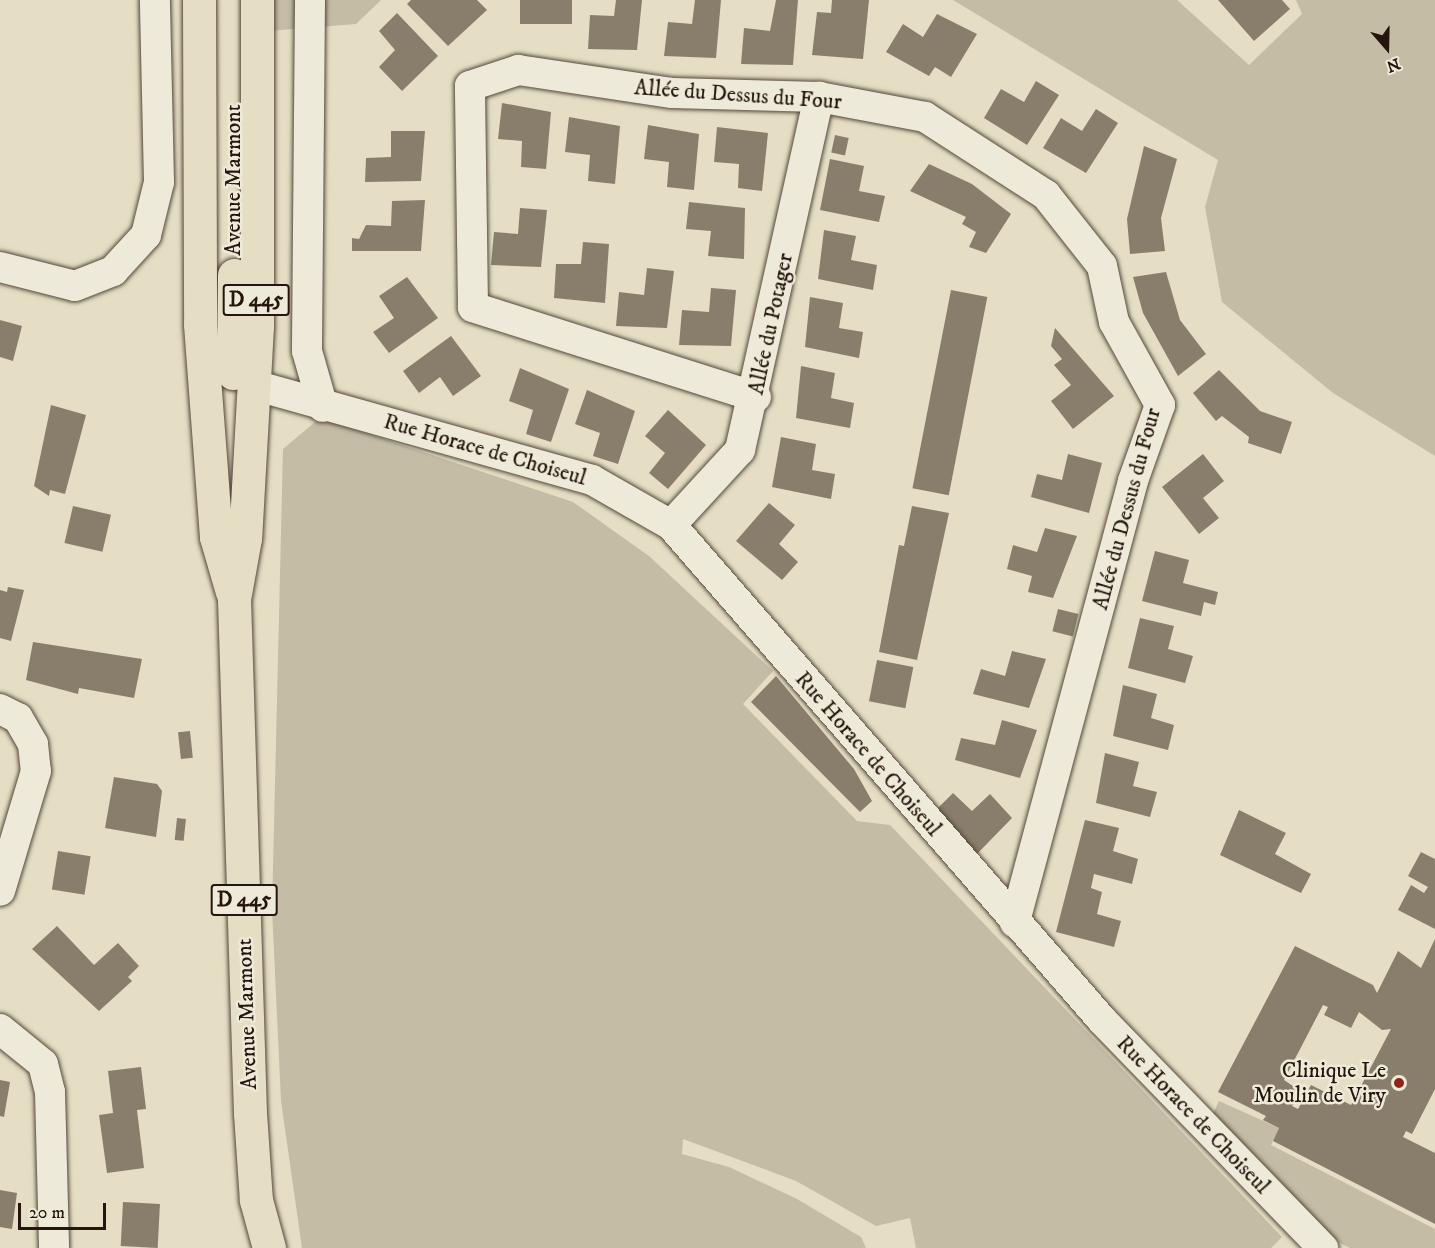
<!DOCTYPE html>
<html>
<head>
<meta charset="utf-8">
<style>
  body { margin:0 }
  #map { position:relative; width:1435px; height:1248px; overflow:hidden; background:#e5dec4; font-family:"IM FELL DW Pica",serif }
  div>[style] { position:absolute }
  .green>* { inset:0; background:#c4bca5 }
  .building>* { inset:0; background:#897e6c; transform-origin:0 0 }
  .roads { filter:drop-shadow(0 0 2px #55473a) drop-shadow(0 0 2px #55473a) }
  .street>* { height:30px; margin:-15px; padding:0 15px; transform-origin:15px; border-radius:15px; background:#eeead9 }
  .primary>* { height:33px; margin:-16.5px; padding:0 16.5px; transform-origin:16.5px; border-radius:16.5px; background:#e5dec4 }
  .dots>* { width:16px; height:16px; translate:-50% -50%; box-sizing:border-box; border:3px solid #eeead9; border-radius:50% }
  span { translate:-50% -50%; white-space:nowrap; text-align:center; line-height:1.15; -webkit-text-stroke:5px #eeead9; paint-order:stroke }
  .shield-label span { padding:2px 4px; background:#eeead9; border:2px solid; border-radius:4px; -webkit-text-stroke-width:0 }
  .shield-label { font-size:21px; color:#25150c; font-weight:700 }
  .street-label { font-size:22px; color:#25150c }
  .poi-label { font-size:22px; color:#25150c }
  .right { translate:-100% -50%; text-align:right }
  .north { position:absolute; left:1357px; top:18px; width:60px; height:60px; -webkit-text-stroke:4px #eeead9; paint-order:stroke; rotate:160deg; font-size:16px; font-weight:700; line-height:24px; text-align:center; color:#25150c }
  .north::after { content:''; display:block; margin:auto; width:21px; height:27px; background:#25150c; clip-path:polygon(50% 0,100% 100%,50% 72%,0 100%) }
  .scale { position:absolute; left:18px; top:1203px; width:88px; height:27px; box-sizing:border-box; border:3px solid #25150c; border-top:0; padding-left:8px; font-size:18px; line-height:21px; white-space:nowrap; color:#25150c; -webkit-text-stroke:4px #eeead9; paint-order:stroke }
</style>
</head>
<body>
<div id="map">
  <div class="green">
    <div style="clip-path:polygon(268px 0,381px 0,356px 24px,268px 31px)"></div>
    <div style="clip-path:polygon(953px 0,1177px 0,1249px 65px,1302px 14px,1296px 0,1435px 0,1435px 456px,1333px 393px,1222px 302px,1205px 207px,1218px 160px)"></div>
    <div style="clip-path:polygon(330px 421px,573px 502px,649px 556px,773px 671px,743px 704px,857px 821px,890px 825px,1282px 1237px,1271px 1248px,916px 1248px,910px 1218px,876px 1226px,796px 1181px,683px 1139px,682px 1154px,729px 1167px,797px 1199px,861px 1237px,866px 1248px,302px 1248px,281px 1101px,272px 909px,283px 449px,315px 422px)"></div>
    <div style="clip-path:polygon(1219px 1101px,1279px 1128px,1271px 1145px,1435px 1229px,1435px 1248px,1350px 1248px,1332px 1239px,1212px 1116px)"></div>
  </div>
  <div class="building">
    <div style="clip-path:polygon(411px 0,477px 0,487px 10px,448px 46px,407px 4px)"></div>
    <div style="left:520px;top:0;width:52px;height:24px"></div>
    <div style="clip-path:polygon(616px 0,642px 0,637px 50px,588px 49px,590px 15px,614px 16px)"></div>
    <div style="clip-path:polygon(695px 0,721px 0,716px 58px,664px 56px,668px 22px,692px 24px)"></div>
    <div style="clip-path:polygon(776px 0,798px 0,793px 65px,741px 64px,744px 28px,770px 31px)"></div>
    <div style="clip-path:polygon(832px 0,869px 0,863px 59px,812px 55px,817px 12px,831px 13px)"></div>
    <div style="clip-path:polygon(1218px 0,1282px 0,1290px 9px,1254px 41px)"></div>
    <div style="clip-path:polygon(397px 13px,438px 56px,402px 91px,379px 67px,395px 50px,379px 31px)"></div>
    <div style="clip-path:polygon(937px 14px,977px 34px,951px 77px,935px 67px,929px 76px,886px 52px,903px 24px,923px 37px)"></div>
    <div style="clip-path:polygon(1036px 81px,1059px 95px,1027px 145px,984px 118px,1001px 89px,1024px 102px)"></div>
    <div style="clip-path:polygon(502px 103px,551px 112px,546px 169px,521px 167px,522px 141px,498px 139px)"></div>
    <div style="clip-path:polygon(1096px 109px,1118px 123px,1086px 173px,1043px 148px,1061px 118px,1082px 131px)"></div>
    <div style="clip-path:polygon(569px 117px,620px 126px,615px 184px,588px 181px,590px 155px,565px 152px)"></div>
    <div style="clip-path:polygon(648px 125px,699px 134px,694px 190px,667px 187px,669px 162px,644px 159px)"></div>
    <div style="clip-path:polygon(717px 127px,768px 133px,762px 191px,738px 188px,739px 164px,714px 162px)"></div>
    <div style="clip-path:polygon(391px 131px,425px 131px,421px 181px,365px 182px,366px 158px,391px 157px)"></div>
    <div style="left:835px;top:135px;width:14px;height:18px;rotate:12deg"></div>
    <div style="clip-path:polygon(1144px 146px,1177px 159px,1161px 218px,1165px 251px,1130px 254px,1127px 219px)"></div>
    <div style="clip-path:polygon(830px 159px,864px 166px,859px 191px,885px 196px,879px 222px,820px 210px)"></div>
    <div style="clip-path:polygon(929px 164px,972px 184px,1011px 214px,986px 253px,969px 247px,976px 232px,962px 224px,966px 217px,910px 191px)"></div>
    <div style="clip-path:polygon(425px 200px,421px 251px,352px 251px,352px 238px,359px 239px,366px 225px,391px 226px,392px 201px)"></div>
    <div style="clip-path:polygon(689px 202px,745px 208px,744px 259px,708px 256px,711px 231px,686px 229px)"></div>
    <div style="clip-path:polygon(520px 208px,547px 210px,541px 267px,491px 265px,494px 232px,518px 234px)"></div>
    <div style="clip-path:polygon(824px 230px,856px 236px,851px 260px,877px 265px,873px 290px,818px 279px)"></div>
    <div style="clip-path:polygon(583px 242px,609px 244px,605px 303px,554px 298px,556px 264px,581px 264px)"></div>
    <div style="clip-path:polygon(647px 268px,674px 271px,667px 328px,616px 326px,619px 292px,644px 295px)"></div>
    <div style="clip-path:polygon(1166px 272px,1180px 320px,1206px 354px,1178px 376px,1143px 313px,1133px 277px)"></div>
    <div style="clip-path:polygon(407px 277px,438px 318px,389px 353px,373px 332px,394px 318px,379px 296px)"></div>
    <div style="clip-path:polygon(711px 288px,736px 290px,731px 346px,679px 345px,682px 310px,709px 312px)"></div>
    <div style="left:951px;top:290px;width:37px;height:202px;rotate:11deg"></div>
    <div style="clip-path:polygon(810px 297px,843px 303px,839px 328px,863px 332px,859px 358px,805px 347px)"></div>
    <div style="clip-path:polygon(0 320px,22px 326px,13px 361px,0 357px)"></div>
    <div style="clip-path:polygon(1055px 328px,1114px 396px,1073px 429px,1051px 401px,1071px 385px,1054px 365px,1062px 359px,1051px 346px)"></div>
    <div style="clip-path:polygon(451px 336px,481px 376px,453px 396px,440px 377px,419px 393px,403px 371px)"></div>
    <div style="clip-path:polygon(801px 366px,835px 373px,831px 398px,854px 403px,850px 428px,796px 418px)"></div>
    <div style="clip-path:polygon(520px 368px,569px 389px,551px 442px,526px 434px,533px 410px,509px 401px)"></div>
    <div style="clip-path:polygon(1219px 370px,1260px 411px,1292px 422px,1281px 454px,1248px 443px,1249px 437px,1222px 416px,1216px 421px,1193px 393px)"></div>
    <div style="clip-path:polygon(587px 390px,635px 411px,618px 464px,593px 456px,600px 433px,575px 424px)"></div>
    <div style="clip-path:polygon(51px 405px,86px 415px,65px 494px,50px 490px,49px 496px,34px 486px)"></div>
    <div style="clip-path:polygon(668px 410px,706px 445px,668px 489px,649px 473px,665px 453px,645px 436px)"></div>
    <div style="clip-path:polygon(781px 437px,816px 444px,812px 470px,835px 474px,831px 499px,772px 487px)"></div>
    <div style="clip-path:polygon(1068px 454px,1102px 463px,1089px 513px,1031px 497px,1037px 474px,1062px 480px)"></div>
    <div style="clip-path:polygon(1203px 454px,1224px 481px,1203px 498px,1219px 518px,1199px 534px,1162px 487px)"></div>
    <div style="clip-path:polygon(769px 503px,795px 525px,779px 544px,798px 562px,782px 580px,736px 541px)"></div>
    <div style="left:73px;top:506px;width:39px;height:38px;rotate:13deg"></div>
    <div style="clip-path:polygon(912px 506px,949px 513px,917px 660px,879px 652px,899px 545px,904px 546px)"></div>
    <div style="clip-path:polygon(1045px 528px,1077px 536px,1053px 598px,1028px 592px,1032px 576px,1007px 569px,1013px 545px,1037px 552px)"></div>
    <div style="clip-path:polygon(1155px 551px,1189px 560px,1183px 583px,1218px 592px,1215px 605px,1204px 602px,1201px 616px,1142px 601px)"></div>
    <div style="clip-path:polygon(8px 587px,24px 590px,11px 641px,0 638px,0 590px,7px 592px)"></div>
    <div style="left:1058px;top:609px;width:21px;height:23px;rotate:14deg"></div>
    <div style="clip-path:polygon(1140px 618px,1174px 626px,1168px 649px,1193px 656px,1185px 683px,1128px 668px)"></div>
    <div style="clip-path:polygon(33px 642px,142px 659px,134px 698px,79px 688px,78px 694px,26px 680px)"></div>
    <div style="clip-path:polygon(1012px 651px,1046px 659px,1029px 708px,973px 694px,981px 669px,1005px 676px)"></div>
    <div style="left:877px;top:660px;width:37px;height:42px;rotate:11deg"></div>
    <div style="clip-path:polygon(776px 676px,854px 769px,872px 801px,860px 812px,751px 702px)"></div>
    <div style="clip-path:polygon(1123px 685px,1157px 694px,1151px 718px,1174px 725px,1168px 750px,1113px 736px)"></div>
    <div style="clip-path:polygon(1002px 720px,1037px 730px,1020px 778px,955px 760px,961px 738px,995px 745px)"></div>
    <div style="left:190px;top:731px;width:27px;height:12px;rotate:84deg"></div>
    <div style="clip-path:polygon(1105px 753px,1139px 762px,1133px 786px,1157px 792px,1150px 817px,1096px 803px)"></div>
    <div style="clip-path:polygon(114px 777px,157px 784px,162px 791px,156px 837px,105px 828px)"></div>
    <div style="clip-path:polygon(953px 793px,972px 811px,990px 794px,1012px 818px,977px 854px,935px 811px)"></div>
    <div style="clip-path:polygon(1239px 810px,1286px 833px,1275px 854px,1311px 874px,1301px 893px,1220px 855px)"></div>
    <div style="left:177px;top:818px;width:9px;height:22px;rotate:6deg"></div>
    <div style="clip-path:polygon(1085px 820px,1119px 828px,1113px 851px,1138px 859px,1132px 884px,1094px 874px,1091px 888px,1102px 892px,1097px 914px,1121px 921px,1114px 947px,1056px 932px)"></div>
    <div style="left:58px;top:851px;width:33px;height:39px;rotate:9deg"></div>
    <div style="clip-path:polygon(1421px 852px,1435px 859px,1435px 929px,1398px 910px,1411px 885px,1424px 893px,1428px 887px,1408px 876px)"></div>
    <div style="clip-path:polygon(57px 926px,94px 965px,118px 943px,139px 966px,128px 977px,132px 981px,99px 1011px,32px 949px)"></div>
    <div style="clip-path:polygon(evenodd,1435px 939px,1435px 1089px,1412px 1134px,1406px 1131px,1403px 1137px,1435px 1153px,1435px 1224px,1273px 1141px,1279px 1128px,1263px 1120px,1266px 1116px,1218px 1092px,1295px 946px,1373px 985px,1377px 993px,1398px 951px,1421px 968px,1435px 939px,1323px 1005px,1328px 1007px,1324px 1015px,1351px 1028px,1359px 1012px,1382px 1030px,1391px 1029px,1351px 1105px,1311px 1085px,1298px 1109px,1292px 1106px,1300px 1091px,1284px 1080px,1323px 1005px)"></div>
    <div style="clip-path:polygon(141px 1067px,146px 1109px,137px 1110px,144px 1168px,107px 1173px,99px 1115px,113px 1113px,108px 1071px)"></div>
    <div style="clip-path:polygon(0 1080px,10px 1082px,4px 1117px,0 1116px)"></div>
    <div style="clip-path:polygon(0 1190px,17px 1193px,12px 1229px,0 1227px)"></div>
    <div style="left:123px;top:1202px;width:37px;height:44px;rotate:3deg"></div>
  </div>
  <div class="roads">
    <div class="street">
      <div style="left:310px;top:0;width:351px;rotate:90.5deg"></div>
      <div style="left:307px;top:351px;width:58px;rotate:74.1deg"></div>
      <div style="left:0;top:267px;width:77px;rotate:14.2deg"></div>
      <div style="left:75px;top:286px;width:41px;rotate:-21.5deg"></div>
      <div style="left:113px;top:271px;width:49px;rotate:-47.5deg"></div>
      <div style="left:146px;top:235px;width:55px;rotate:-76.2deg"></div>
      <div style="left:159px;top:182px;width:182px;rotate:-91.3deg"></div>
      <div style="left:254px;top:385px;width:351px;rotate:15.7deg"></div>
      <div style="left:592px;top:480px;width:91px;rotate:29.7deg"></div>
      <div style="left:671px;top:525px;width:656px;rotate:48.95deg"></div>
      <div style="left:1102px;top:1020px;width:318px;rotate:45.9deg"></div>
      <div style="left:756px;top:397px;width:297px;rotate:-162.4deg"></div>
      <div style="left:473px;top:307px;width:221px;rotate:-90.8deg"></div>
      <div style="left:470px;top:86px;width:51px;rotate:-18.4deg"></div>
      <div style="left:518px;top:70px;width:156px;rotate:8.5deg"></div>
      <div style="left:672px;top:93px;width:147px;rotate:1.6deg"></div>
      <div style="left:819px;top:97px;width:108px;rotate:10.7deg"></div>
      <div style="left:925px;top:117px;width:144px;rotate:32.8deg"></div>
      <div style="left:1046px;top:195px;width:90px;rotate:51.7deg"></div>
      <div style="left:1102px;top:266px;width:57px;rotate:77.9deg"></div>
      <div style="left:1114px;top:322px;width:95px;rotate:61deg"></div>
      <div style="left:1160px;top:405px;width:81px;rotate:109.6deg"></div>
      <div style="left:1133px;top:481px;width:457px;rotate:105deg"></div>
      <div style="left:671px;top:525px;width:102px;rotate:-47.4deg"></div>
      <div style="left:740px;top:450px;width:362px;rotate:-77.4deg"></div>
      <div style="left:0;top:709px;width:20px;rotate:27deg"></div>
      <div style="left:18px;top:718px;width:30px;rotate:60deg"></div>
      <div style="left:33px;top:744px;width:27px;rotate:84deg"></div>
      <div style="left:36px;top:771px;width:125px;rotate:106.7deg"></div>
      <div style="left:0;top:1029px;width:55px;rotate:39.1deg"></div>
      <div style="left:43px;top:1064px;width:29px;rotate:76deg"></div>
      <div style="left:50px;top:1092px;width:156px;rotate:88.5deg"></div>
    </div>
    <div class="primary">
      <div style="left:199px;top:0;width:324px;rotate:89.8deg"></div>
      <div style="left:200px;top:324px;width:214px;rotate:85.7deg"></div>
      <div style="left:216px;top:537px;width:57px;rotate:73.8deg"></div>
      <div style="left:257px;top:0;width:326px;rotate:90deg"></div>
      <div style="left:257px;top:326px;width:212px;rotate:93.2deg"></div>
      <div style="left:245px;top:538px;width:62px;rotate:100.2deg"></div>
      <div style="left:234px;top:599px;width:514px;rotate:88.22deg"></div>
      <div style="left:250px;top:1113px;width:87px;rotate:86.1deg"></div>
      <div style="left:256px;top:1200px;width:50px;rotate:74.8deg"></div>
      <div style="left:233px;top:373px;width:98px;rotate:-89.4deg"></div>
    </div>
  </div>
  <div class="dots">
    <div style="left:1399px;top:1083px;background:#8f2418"></div>
  </div>
  <div class="shield-label">
    <span style="left:256px;top:300px">D 445</span>
    <span style="left:244px;top:900px">D 445</span>
  </div>
  <div class="street-label">
    <span style="left:738px;top:95px;rotate:4deg">Allée du Dessus du Four</span>
    <span style="left:234px;top:180px;rotate:-90deg">Avenue Marmont</span>
    <span style="left:771px;top:324px;rotate:-78deg">Allée du Potager</span>
    <span style="left:485px;top:450px;rotate:16deg">Rue Horace de Choiseul</span>
    <span style="left:1127px;top:509px;rotate:-75deg">Allée du Dessus du Four</span>
    <span style="left:868px;top:754px;rotate:49deg">Rue Horace de Choiseul</span>
    <span style="left:247px;top:1014px;rotate:-92deg">Avenue Marmont</span>
    <span style="left:1193px;top:1115px;rotate:46deg">Rue Horace de Choiseul</span>
  </div>
  <div class="poi-label">
    <span class="right" style="left:1386px;top:1083px">Clinique Le<br>Moulin de Viry</span>
  </div>
  <div class="north">N</div>
  <div class="scale">20 m</div>
</div>
</body>
</html>
